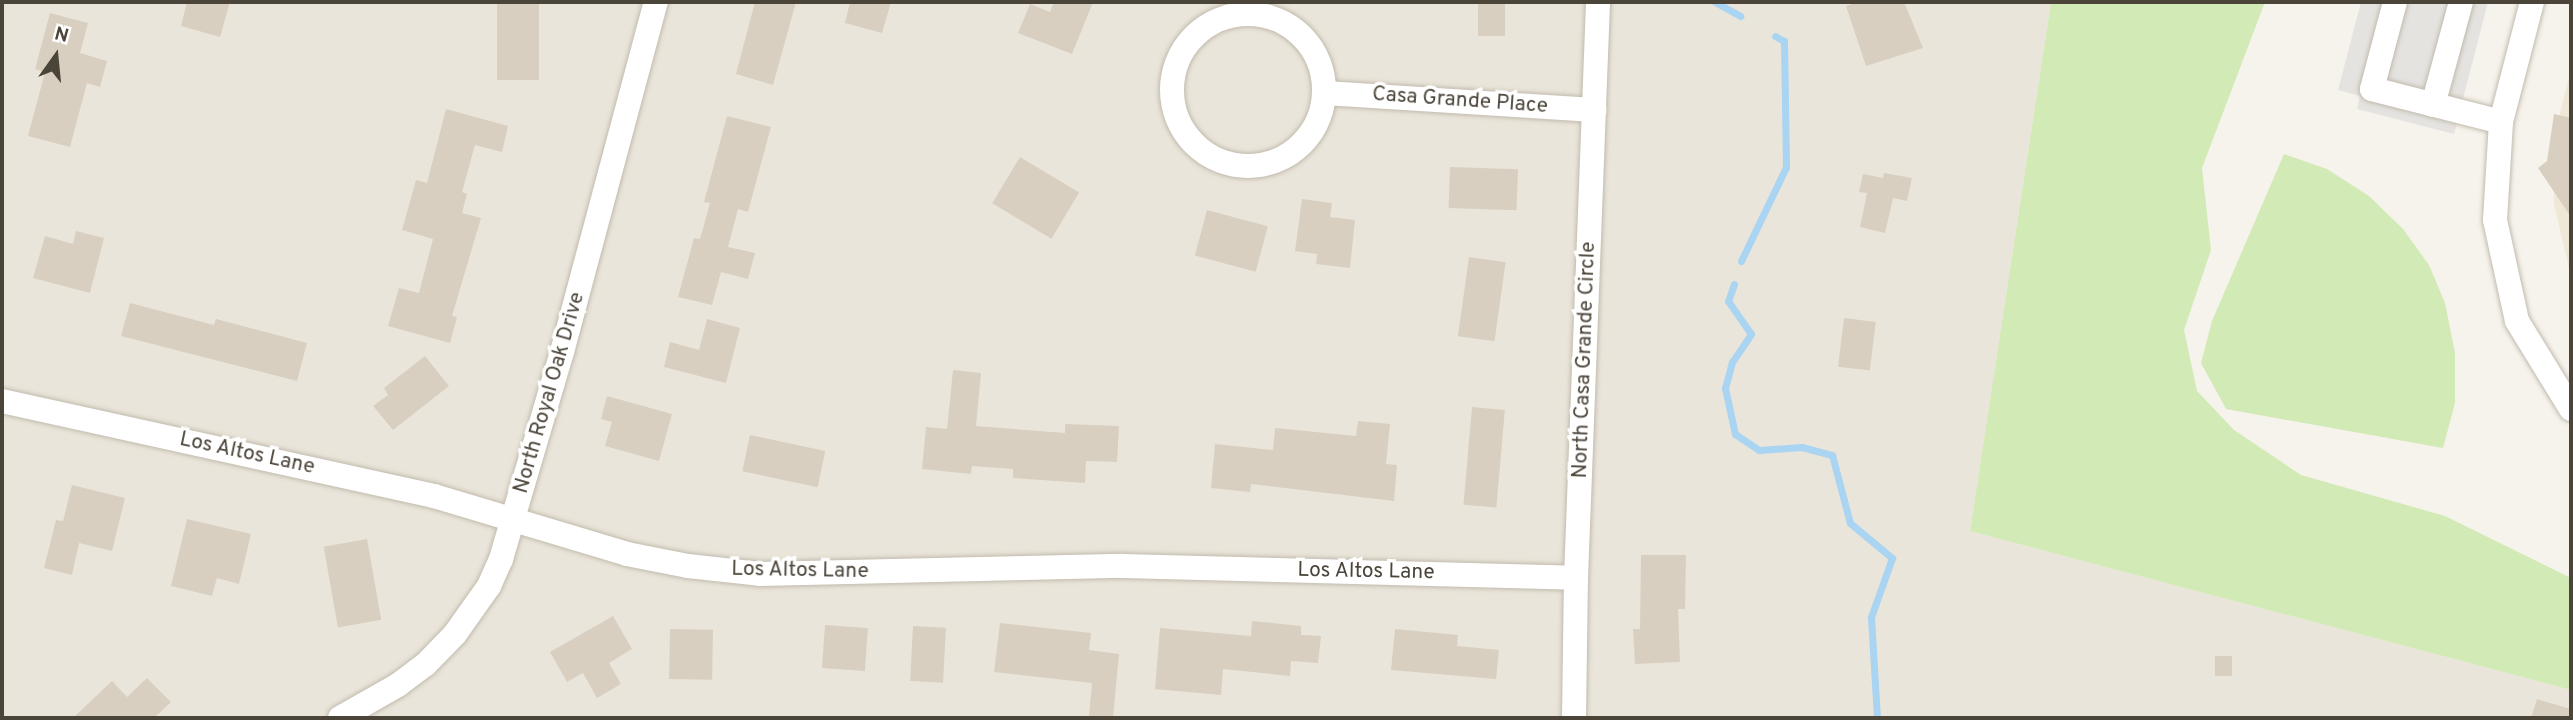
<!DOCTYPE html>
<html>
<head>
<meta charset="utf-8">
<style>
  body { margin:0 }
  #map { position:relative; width:2573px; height:720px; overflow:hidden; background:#f6f3ec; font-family:Overpass,sans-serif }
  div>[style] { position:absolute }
  .residential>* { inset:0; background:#eae5da }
  .education>* { inset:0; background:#efe8d6 }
  .green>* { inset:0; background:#d2eab5 }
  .parking>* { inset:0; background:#e5e3e0 }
  .stream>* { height:7px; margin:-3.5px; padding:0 3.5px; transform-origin:3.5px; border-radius:3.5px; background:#a9d4f2 }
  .building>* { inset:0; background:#d8cfc1; transform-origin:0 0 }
  .roads { filter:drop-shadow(0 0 2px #c2bbae) drop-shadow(0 0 2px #c2bbae) }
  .minor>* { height:24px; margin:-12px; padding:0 12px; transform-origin:12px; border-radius:12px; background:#fff }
  .minor>.ring { margin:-12px; padding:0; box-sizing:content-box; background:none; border:24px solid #fff; border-radius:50% }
  span { translate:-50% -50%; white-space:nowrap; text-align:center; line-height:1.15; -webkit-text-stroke:7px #fff; paint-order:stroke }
  .street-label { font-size:21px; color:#4b4439 }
  .frame { position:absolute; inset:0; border:4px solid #4b4439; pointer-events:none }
  .north { position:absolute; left:21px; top:21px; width:70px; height:70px; -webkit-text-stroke:5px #fff; paint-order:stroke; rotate:15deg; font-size:19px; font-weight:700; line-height:28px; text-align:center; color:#4b4439 }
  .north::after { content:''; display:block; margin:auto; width:24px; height:32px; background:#4b4439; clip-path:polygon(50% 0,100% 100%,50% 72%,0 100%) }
</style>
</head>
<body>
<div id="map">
  <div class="residential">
    <div style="clip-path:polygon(2px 2px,2051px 2px,1970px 531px,2571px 690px,2571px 718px,2px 718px)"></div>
  </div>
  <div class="education">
    <div style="clip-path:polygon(2571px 70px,2571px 277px,2554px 204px,2554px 136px)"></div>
  </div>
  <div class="green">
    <div style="clip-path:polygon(2051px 2px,2265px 2px,2202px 168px,2211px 250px,2184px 330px,2197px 391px,2234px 430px,2301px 475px,2445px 516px,2571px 578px,2571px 690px,1970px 531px)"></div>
    <div style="clip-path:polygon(2284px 154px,2327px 169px,2369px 196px,2403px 229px,2429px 265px,2445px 303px,2455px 353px,2455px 403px,2443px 448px,2226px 409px,2201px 363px,2212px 321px)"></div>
  </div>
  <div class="parking">
    <div style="clip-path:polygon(2361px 2px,2488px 2px,2454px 134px,2357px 109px,2360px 96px,2338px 90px)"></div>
  </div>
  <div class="stream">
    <div style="left:1715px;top:2px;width:29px;rotate:29deg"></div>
    <div style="left:1741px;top:261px;width:104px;rotate:-64.4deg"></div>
    <div style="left:1786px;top:167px;width:126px;rotate:-90.9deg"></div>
    <div style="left:1784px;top:41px;width:10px;rotate:-151deg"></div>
    <div style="left:1734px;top:284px;width:18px;rotate:109deg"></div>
    <div style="left:1728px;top:301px;width:40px;rotate:55.1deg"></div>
    <div style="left:1751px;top:334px;width:34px;rotate:124deg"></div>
    <div style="left:1732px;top:362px;width:27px;rotate:105deg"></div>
    <div style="left:1725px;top:388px;width:47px;rotate:77.7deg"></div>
    <div style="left:1735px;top:434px;width:29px;rotate:34deg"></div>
    <div style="left:1759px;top:450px;width:43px;rotate:-4deg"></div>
    <div style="left:1802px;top:447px;width:31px;rotate:15deg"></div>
    <div style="left:1832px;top:455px;width:70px;rotate:75.2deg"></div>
    <div style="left:1850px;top:523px;width:55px;rotate:39.8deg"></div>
    <div style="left:1892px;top:558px;width:63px;rotate:109.6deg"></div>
    <div style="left:1871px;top:617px;width:101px;rotate:86.6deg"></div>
  </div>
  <div class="building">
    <div style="clip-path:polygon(187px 2px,230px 2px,220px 37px,181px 26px)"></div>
    <div style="left:497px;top:2px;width:42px;height:78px"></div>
    <div style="clip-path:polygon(755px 2px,796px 2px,773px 85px,736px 74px)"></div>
    <div style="clip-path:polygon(850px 2px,891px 2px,882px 33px,845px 23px)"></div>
    <div style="clip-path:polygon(1054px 2px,1093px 2px,1072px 54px,1018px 33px,1030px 4px,1050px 12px)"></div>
    <div style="left:1478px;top:2px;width:27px;height:34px"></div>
    <div style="clip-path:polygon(1859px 2px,1904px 2px,1923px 48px,1866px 66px,1846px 6px)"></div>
    <div style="clip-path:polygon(50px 13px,88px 23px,80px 53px,107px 61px,100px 87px,87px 83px,70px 147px,28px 136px,45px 72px,35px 69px)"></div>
    <div style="clip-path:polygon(446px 109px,508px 126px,502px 152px,475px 145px,462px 192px,467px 194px,462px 213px,481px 218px,452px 316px,457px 317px,450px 343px,388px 326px,399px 288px,419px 293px,433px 239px,402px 230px,416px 180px,427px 183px)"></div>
    <div style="clip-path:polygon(2554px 114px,2571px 118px,2571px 217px,2538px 168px,2547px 161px)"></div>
    <div style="clip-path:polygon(727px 116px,771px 127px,748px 212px,738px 209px,728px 247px,755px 253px,748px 279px,721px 272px,712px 305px,678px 297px,694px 238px,700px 239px,710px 203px,704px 202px)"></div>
    <div style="left:1020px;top:157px;width:69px;height:54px;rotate:31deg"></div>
    <div style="left:1450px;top:167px;width:68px;height:41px;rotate:2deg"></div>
    <div style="clip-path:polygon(1884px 173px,1912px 178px,1907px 201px,1893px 198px,1885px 233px,1860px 227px,1867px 193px,1859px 192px,1863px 174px,1883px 178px)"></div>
    <div style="clip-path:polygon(1302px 199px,1332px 203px,1330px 217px,1355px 220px,1350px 268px,1316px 264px,1317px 254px,1295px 251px)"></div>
    <div style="left:1207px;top:210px;width:63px;height:47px;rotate:15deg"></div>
    <div style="clip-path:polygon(76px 231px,104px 238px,90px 293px,33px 278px,45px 236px,73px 244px)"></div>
    <div style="left:1469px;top:257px;width:37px;height:80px;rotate:8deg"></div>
    <div style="clip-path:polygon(130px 303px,214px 325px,216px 319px,307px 343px,297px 381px,121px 336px)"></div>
    <div style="left:1844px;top:318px;width:32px;height:49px;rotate:7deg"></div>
    <div style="clip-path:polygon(707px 319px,740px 328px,726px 383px,664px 367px,670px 342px,699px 350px)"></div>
    <div style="clip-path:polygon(425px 356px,449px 386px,393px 430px,373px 406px,388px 395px,384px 388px)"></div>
    <div style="clip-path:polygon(953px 370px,981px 373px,976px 426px,1065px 433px,1065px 424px,1119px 426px,1117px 462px,1086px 461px,1085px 483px,1013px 478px,1013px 469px,972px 466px,971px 474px,922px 469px,926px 427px,947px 429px)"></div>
    <div style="clip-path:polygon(607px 396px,672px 414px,659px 461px,605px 446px,612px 422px,601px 419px)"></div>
    <div style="left:1472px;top:407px;width:33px;height:98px;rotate:5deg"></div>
    <div style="clip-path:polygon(1358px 421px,1390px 424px,1386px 464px,1397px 465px,1394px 501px,1251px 484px,1250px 492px,1211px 488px,1215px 444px,1273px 450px,1275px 428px,1356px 436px)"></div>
    <div style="left:750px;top:435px;width:77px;height:37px;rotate:12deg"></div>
    <div style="clip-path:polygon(72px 485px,125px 498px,112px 551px,79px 543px,72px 575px,44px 568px,56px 520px,63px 521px)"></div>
    <div style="clip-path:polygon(187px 519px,251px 534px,239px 584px,217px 578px,212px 596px,171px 586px)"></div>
    <div style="left:367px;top:539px;width:82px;height:44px;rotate:80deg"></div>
    <div style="clip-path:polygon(1641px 555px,1686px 555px,1685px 609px,1678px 609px,1680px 662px,1635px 664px,1633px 629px,1640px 629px)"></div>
    <div style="clip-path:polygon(613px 616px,632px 649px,609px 663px,621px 684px,597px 698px,583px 673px,567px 682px,550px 652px)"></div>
    <div style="clip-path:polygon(1252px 621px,1301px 626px,1301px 635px,1321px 636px,1318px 663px,1291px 661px,1290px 676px,1223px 669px,1221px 695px,1155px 689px,1160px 628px,1251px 636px)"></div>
    <div style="clip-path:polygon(1000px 623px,1091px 633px,1089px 650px,1119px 654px,1113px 718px,1089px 716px,1092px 683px,994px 672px)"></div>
    <div style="left:825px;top:625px;width:43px;height:43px;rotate:4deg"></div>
    <div style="left:913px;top:626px;width:33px;height:55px;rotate:3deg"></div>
    <div style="left:670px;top:629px;width:43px;height:50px;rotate:1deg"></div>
    <div style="clip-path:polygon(1395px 629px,1458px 635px,1457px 646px,1499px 650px,1496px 679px,1391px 670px)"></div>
    <div style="left:2215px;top:656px;width:17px;height:20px"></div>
    <div style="clip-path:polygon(147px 678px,171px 702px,154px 718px,73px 718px,112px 681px,127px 697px)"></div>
    <div style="clip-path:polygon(2537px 699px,2571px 709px,2571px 718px,2531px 718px)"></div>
  </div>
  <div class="roads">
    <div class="minor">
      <div style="left:2395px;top:2px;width:90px;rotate:104.8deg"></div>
      <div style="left:2372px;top:89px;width:133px;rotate:14.3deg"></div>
      <div style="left:2532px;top:2px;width:124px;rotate:104.5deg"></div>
      <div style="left:2501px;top:122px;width:98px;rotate:93.5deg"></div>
      <div style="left:2495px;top:220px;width:103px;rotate:77.7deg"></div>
      <div style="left:2517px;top:321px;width:103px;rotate:58.5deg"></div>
      <div class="ring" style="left:1172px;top:14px;width:128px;height:128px"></div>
      <div style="left:1325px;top:93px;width:270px;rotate:3.6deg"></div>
      <div style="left:2433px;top:105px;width:107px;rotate:-74.8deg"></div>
      <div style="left:2px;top:401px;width:442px;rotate:12.4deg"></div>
      <div style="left:434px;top:496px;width:202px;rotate:16.7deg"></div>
      <div style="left:627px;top:554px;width:62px;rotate:11.1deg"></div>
      <div style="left:688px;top:566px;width:72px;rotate:6.3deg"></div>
      <div style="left:760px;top:574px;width:363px;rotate:-1.3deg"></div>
      <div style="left:1123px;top:566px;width:453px;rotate:1.5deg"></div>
      <div style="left:340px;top:718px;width:67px;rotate:-29.6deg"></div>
      <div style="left:398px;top:685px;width:34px;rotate:-37deg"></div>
      <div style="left:425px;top:665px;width:43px;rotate:-45.9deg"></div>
      <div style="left:455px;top:634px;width:59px;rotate:-54.7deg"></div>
      <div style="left:489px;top:586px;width:30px;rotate:-66deg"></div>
      <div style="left:501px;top:559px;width:216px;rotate:-73.6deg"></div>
      <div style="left:562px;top:352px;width:362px;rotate:-75deg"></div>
      <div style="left:1574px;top:718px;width:140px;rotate:-89.2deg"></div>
      <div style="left:1576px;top:578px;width:576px;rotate:-87.81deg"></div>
    </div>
  </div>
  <div class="street-label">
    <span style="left:1460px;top:101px;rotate:4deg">Casa Grande Place</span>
    <span style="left:1585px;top:360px;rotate:-88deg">North Casa Grande Circle</span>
    <span style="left:550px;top:393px;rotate:-74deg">North Royal Oak Drive</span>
    <span style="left:247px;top:454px;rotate:12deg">Los Altos Lane</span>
    <span style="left:800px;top:571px;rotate:1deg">Los Altos Lane</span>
    <span style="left:1366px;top:572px;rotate:1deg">Los Altos Lane</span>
  </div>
  <div class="frame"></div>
  <div class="north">N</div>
</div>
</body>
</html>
